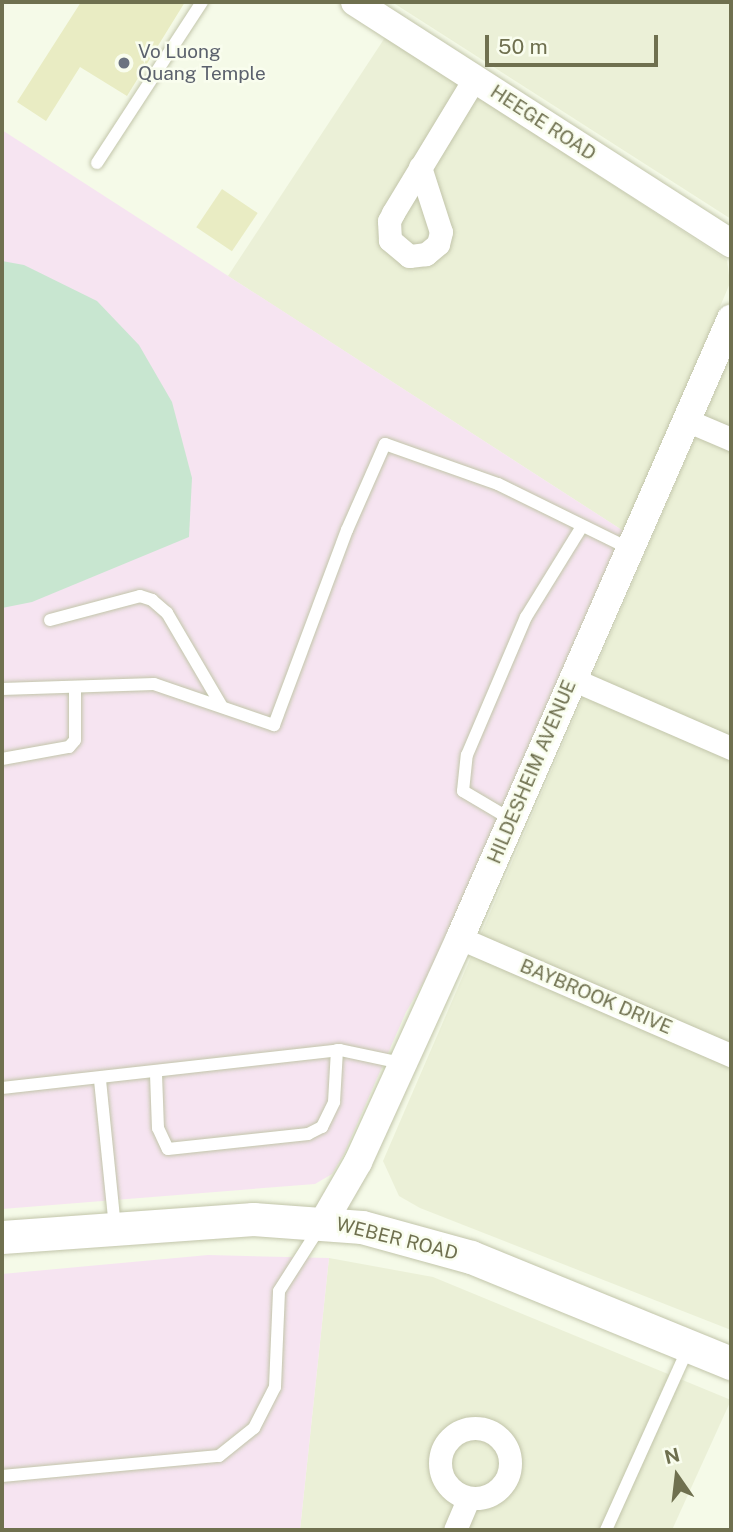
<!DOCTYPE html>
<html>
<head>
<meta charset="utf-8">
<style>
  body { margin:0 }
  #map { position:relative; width:733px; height:1532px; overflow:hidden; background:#f5fae8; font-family:"Public Sans",sans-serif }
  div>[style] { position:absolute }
  .residential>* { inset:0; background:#ebf0d7 }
  .education>* { inset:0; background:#f6e4f1 }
  .green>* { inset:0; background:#c8e6d0 }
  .building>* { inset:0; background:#e9ecc3; transform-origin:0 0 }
  .roads { filter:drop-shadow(0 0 2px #c2c5aa) drop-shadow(0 0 2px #c2c5aa) }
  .service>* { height:12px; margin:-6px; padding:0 6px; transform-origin:6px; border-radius:6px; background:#fff }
  .minor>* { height:23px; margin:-11.5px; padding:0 11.5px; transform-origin:11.5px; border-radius:11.5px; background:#fff }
  .minor>.ring { margin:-11.5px; padding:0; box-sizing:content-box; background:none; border:23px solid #fff; border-radius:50% }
  .tertiary>* { height:28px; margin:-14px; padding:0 14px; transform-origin:14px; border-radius:14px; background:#fff }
  .secondary>* { height:33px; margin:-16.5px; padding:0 16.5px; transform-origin:16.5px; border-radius:16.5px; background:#fff }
  .dots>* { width:19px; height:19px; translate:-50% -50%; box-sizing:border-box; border:4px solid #f9fdee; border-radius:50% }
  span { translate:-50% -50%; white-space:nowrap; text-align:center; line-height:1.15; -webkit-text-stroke:5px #f9fdee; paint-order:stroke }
  .worship-label { font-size:19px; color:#5b616d }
  .left { translate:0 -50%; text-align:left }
  .street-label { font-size:19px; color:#6f704f }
  .frame { position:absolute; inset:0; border:4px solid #6f704f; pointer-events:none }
  .north { position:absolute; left:642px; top:1441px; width:70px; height:70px; -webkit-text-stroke:5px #f9fdee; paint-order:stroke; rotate:346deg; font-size:19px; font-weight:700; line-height:28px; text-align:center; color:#6f704f }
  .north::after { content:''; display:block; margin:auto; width:24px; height:32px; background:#6f704f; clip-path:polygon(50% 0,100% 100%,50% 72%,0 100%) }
  .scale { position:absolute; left:485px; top:35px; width:173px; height:32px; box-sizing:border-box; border:4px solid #6f704f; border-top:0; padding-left:9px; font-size:21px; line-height:24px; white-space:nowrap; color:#6f704f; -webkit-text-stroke:5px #f9fdee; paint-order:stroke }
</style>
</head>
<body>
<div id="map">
  <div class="residential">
    <div style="clip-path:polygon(392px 2px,731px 2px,731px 219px)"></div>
    <div style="clip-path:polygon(386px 36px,727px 260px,730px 283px,625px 532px,228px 276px)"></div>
    <div style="clip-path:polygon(731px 355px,731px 1330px,420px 1208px,399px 1196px,383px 1161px)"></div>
    <div style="clip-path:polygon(329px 1258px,433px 1277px,731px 1400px,672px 1530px,300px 1530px)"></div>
  </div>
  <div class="education">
    <div style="clip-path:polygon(2px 130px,625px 532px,449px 939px,406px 1012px,344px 1154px,332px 1174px,315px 1184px,2px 1209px)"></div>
    <div style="clip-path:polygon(208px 1255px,329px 1258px,300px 1530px,2px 1530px,2px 1274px)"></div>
  </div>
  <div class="green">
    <div style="clip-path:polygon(2px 261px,24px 265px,97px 301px,139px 345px,172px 402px,192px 478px,189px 537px,32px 602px,2px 608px)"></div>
  </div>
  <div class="building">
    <div style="clip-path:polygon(81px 2px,185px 2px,127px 96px,80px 67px,46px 121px,17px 102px)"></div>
    <div style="left:222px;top:189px;width:43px;height:46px;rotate:34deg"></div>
  </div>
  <div class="roads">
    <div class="service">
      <div style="left:97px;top:163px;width:192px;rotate:-56.9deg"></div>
      <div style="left:50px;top:620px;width:93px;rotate:-14.9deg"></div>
      <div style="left:140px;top:596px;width:13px;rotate:18deg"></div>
      <div style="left:152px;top:600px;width:20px;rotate:41deg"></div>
      <div style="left:167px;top:613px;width:107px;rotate:59.6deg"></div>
      <div style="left:2px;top:689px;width:152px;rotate:-1.9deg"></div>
      <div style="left:154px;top:684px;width:127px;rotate:18.9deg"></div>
      <div style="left:274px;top:725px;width:208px;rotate:-69.5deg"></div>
      <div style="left:347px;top:530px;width:94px;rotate:-66.2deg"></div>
      <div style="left:385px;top:444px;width:120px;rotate:19.5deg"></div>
      <div style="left:498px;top:484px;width:147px;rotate:26.2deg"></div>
      <div style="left:2px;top:759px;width:68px;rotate:-10.2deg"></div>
      <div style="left:69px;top:747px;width:9px;rotate:-49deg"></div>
      <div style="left:75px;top:740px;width:52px;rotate:-90deg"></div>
      <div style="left:512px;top:820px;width:57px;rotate:-149.4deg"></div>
      <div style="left:463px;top:791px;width:36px;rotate:-84deg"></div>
      <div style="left:467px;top:755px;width:150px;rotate:-66.9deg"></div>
      <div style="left:526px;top:617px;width:105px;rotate:-58.3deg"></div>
      <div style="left:156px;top:1074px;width:54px;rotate:87.9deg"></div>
      <div style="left:158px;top:1128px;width:23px;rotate:65deg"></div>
      <div style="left:168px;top:1149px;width:141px;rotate:-6.1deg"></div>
      <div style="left:308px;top:1134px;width:16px;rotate:-27deg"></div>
      <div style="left:322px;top:1127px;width:28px;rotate:-64deg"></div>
      <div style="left:334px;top:1102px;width:52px;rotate:-86.7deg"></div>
      <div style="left:100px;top:1080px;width:148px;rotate:84.2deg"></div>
      <div style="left:2px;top:1088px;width:340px;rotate:-6.4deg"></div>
      <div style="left:340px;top:1050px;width:62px;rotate:12deg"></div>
      <div style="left:2px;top:1476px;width:218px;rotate:-5.3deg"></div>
      <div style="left:219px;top:1456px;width:45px;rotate:-38.7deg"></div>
      <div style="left:254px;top:1428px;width:46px;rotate:-62.9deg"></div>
      <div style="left:275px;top:1387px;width:96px;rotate:-87.6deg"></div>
      <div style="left:279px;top:1291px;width:76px;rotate:-57.4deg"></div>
      <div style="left:606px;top:1530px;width:200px;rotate:-65.7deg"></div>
    </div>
    <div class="minor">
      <div style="left:420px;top:167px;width:68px;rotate:72.1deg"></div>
      <div style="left:441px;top:232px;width:12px;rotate:104deg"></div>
      <div style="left:438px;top:244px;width:16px;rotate:140deg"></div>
      <div style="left:426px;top:254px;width:17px;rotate:173deg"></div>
      <div style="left:409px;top:256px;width:25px;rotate:-140deg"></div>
      <div style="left:390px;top:240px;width:19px;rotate:-93deg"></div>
      <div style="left:389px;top:221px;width:9px;rotate:-63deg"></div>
      <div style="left:393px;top:213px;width:157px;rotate:-58.8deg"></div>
      <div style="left:686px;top:420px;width:49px;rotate:22.9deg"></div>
      <div style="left:572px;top:679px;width:173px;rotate:23.5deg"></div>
      <div style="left:460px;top:938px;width:295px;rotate:23.4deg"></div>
      <div class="ring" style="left:440px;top:1428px;width:47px;height:47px"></div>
      <div style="left:455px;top:1530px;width:33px;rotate:-67deg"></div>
    </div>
    <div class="tertiary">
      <div style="left:355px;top:2px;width:447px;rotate:32.7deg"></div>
      <div style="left:324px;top:1221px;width:68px;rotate:-60deg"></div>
      <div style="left:358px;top:1162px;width:246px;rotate:-65.5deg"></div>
      <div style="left:460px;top:938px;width:676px;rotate:-66.36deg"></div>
    </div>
    <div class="secondary">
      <div style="left:2px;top:1237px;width:252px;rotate:-4.1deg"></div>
      <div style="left:253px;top:1219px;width:109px;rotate:4.2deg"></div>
      <div style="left:362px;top:1227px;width:113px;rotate:15.4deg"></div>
      <div style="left:471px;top:1257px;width:281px;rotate:22.2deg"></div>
    </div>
  </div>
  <div class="dots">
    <div style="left:124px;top:63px;background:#6b7280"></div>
  </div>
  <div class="worship-label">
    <span class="left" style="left:138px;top:63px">Vo Luong<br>Quang Temple</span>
  </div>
  <div class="street-label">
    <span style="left:543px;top:123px;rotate:33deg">HEEGE ROAD</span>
    <span style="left:532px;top:772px;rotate:-67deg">HILDESHEIM AVENUE</span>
    <span style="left:596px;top:997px;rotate:23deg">BAYBROOK DRIVE</span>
    <span style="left:397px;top:1239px;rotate:14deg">WEBER ROAD</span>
  </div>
  <div class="frame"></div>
  <div class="north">N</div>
  <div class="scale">50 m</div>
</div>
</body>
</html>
